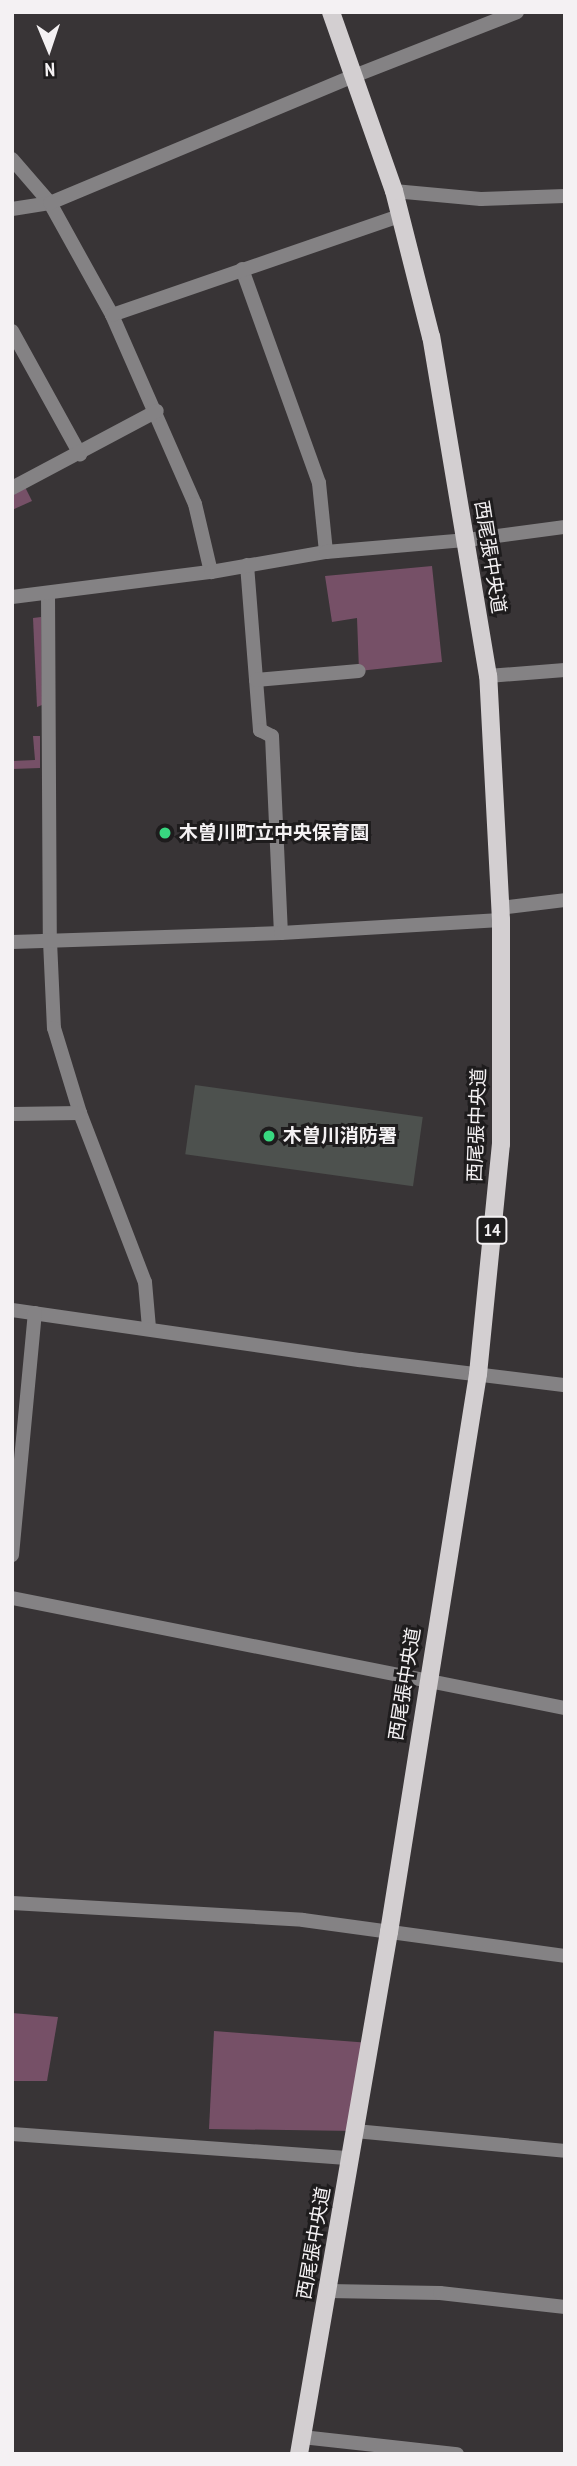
<!DOCTYPE html>
<html>
<head>
<meta charset="utf-8">
<style>
  body { margin:0 }
  #map { position:relative; width:577px; height:2466px; overflow:hidden; background:#383436; font-family:"PT Sans Narrow","Noto Sans JP",sans-serif }
  div>[style] { position:absolute }
  .green>* { inset:0; background:#765067 }
  .building>* { inset:0; background:#4d514e; transform-origin:0 0 }
  .minor>* { height:14px; margin:-7px; padding:0 7px; transform-origin:7px; border-radius:7px; background:#848284 }
  .tertiary>* { height:14px; margin:-7px; padding:0 7px; transform-origin:7px; border-radius:7px; background:#848284 }
  .primary>* { height:18px; margin:-9px; padding:0 9px; transform-origin:9px; border-radius:9px; background:#d3cfd1 }
  .dots>* { width:19px; height:19px; translate:-50% -50%; box-sizing:border-box; border:4px solid #1e1c1d; border-radius:50% }
  span { translate:-50% -50%; white-space:nowrap; text-align:center; line-height:1.15; -webkit-text-stroke:6px #1e1c1d; paint-order:stroke }
  .shield-label span { padding:2px 5px; background:#1e1c1d; border:2px solid; border-radius:5px; -webkit-text-stroke-width:0 }
  .shield-label { font-size:18px; color:#f4f1f3; font-weight:700 }
  .street-label { font-size:19px; color:#f4f1f3 }
  .poi-label { font-size:19px; color:#f4f1f3; font-weight:700 }
  .left { translate:0 -50%; text-align:left }
  .frame { position:absolute; inset:0; border:14px solid #f4f1f3; pointer-events:none }
  .north { position:absolute; left:14px; top:14px; width:70px; height:70px; -webkit-text-stroke:5px #1e1c1d; paint-order:stroke; rotate:178deg; font-size:19px; font-weight:700; line-height:28px; text-align:center; color:#f4f1f3 }
  .north::after { content:''; display:block; margin:auto; width:24px; height:32px; background:#f4f1f3; clip-path:polygon(50% 0,100% 100%,50% 72%,0 100%) }
</style>
</head>
<body>
<div id="map">
  <div class="green">
    <div style="clip-path:polygon(23px 483px,32px 501px,12px 510px,12px 488px)"></div>
    <div style="clip-path:polygon(432px 566px,442px 662px,359px 671px,357px 618px,332px 622px,325px 576px)"></div>
    <div style="clip-path:polygon(41px 617px,42px 705px,37px 707px,33px 618px)"></div>
    <div style="clip-path:polygon(33px 736px,40px 736px,40px 768px,12px 769px,12px 761px,35px 760px)"></div>
    <div style="clip-path:polygon(12px 2013px,58px 2017px,47px 2081px,12px 2081px)"></div>
    <div style="clip-path:polygon(214px 2031px,370px 2043px,355px 2131px,209px 2129px)"></div>
  </div>
  <div class="building">
    <div style="left:195px;top:1085px;width:230px;height:70px;rotate:8deg"></div>
  </div>
  <div class="minor">
    <div style="left:12px;top:159px;width:58px;rotate:49.2deg"></div>
    <div style="left:50px;top:203px;width:128px;rotate:61deg"></div>
    <div style="left:112px;top:315px;width:206px;rotate:66.3deg"></div>
    <div style="left:195px;top:504px;width:70px;rotate:76.8deg"></div>
    <div style="left:394px;top:191px;width:87px;rotate:5.3deg"></div>
    <div style="left:481px;top:199px;width:84px;rotate:-2deg"></div>
    <div style="left:12px;top:209px;width:38px;rotate:-9deg"></div>
    <div style="left:50px;top:203px;width:329px;rotate:-22.7deg"></div>
    <div style="left:354px;top:76px;width:175px;rotate:-21.4deg"></div>
    <div style="left:242px;top:269px;width:227px;rotate:70.2deg"></div>
    <div style="left:319px;top:483px;width:69px;rotate:84.2deg"></div>
    <div style="left:112px;top:315px;width:305px;rotate:-19deg"></div>
    <div style="left:12px;top:331px;width:141px;rotate:61.1deg"></div>
    <div style="left:12px;top:488px;width:164px;rotate:-28deg"></div>
    <div style="left:247px;top:565px;width:166px;rotate:85.5deg"></div>
    <div style="left:260px;top:730px;width:13px;rotate:27deg"></div>
    <div style="left:272px;top:736px;width:197px;rotate:87.4deg"></div>
    <div style="left:48px;top:593px;width:348px;rotate:89.7deg"></div>
    <div style="left:50px;top:941px;width:87px;rotate:87.4deg"></div>
    <div style="left:54px;top:1028px;width:89px;rotate:73deg"></div>
    <div style="left:80px;top:1113px;width:181px;rotate:69deg"></div>
    <div style="left:145px;top:1282px;width:46px;rotate:85deg"></div>
    <div style="left:12px;top:597px;width:201px;rotate:-7.2deg"></div>
    <div style="left:211px;top:572px;width:117px;rotate:-9.9deg"></div>
    <div style="left:326px;top:552px;width:142px;rotate:-4.9deg"></div>
    <div style="left:488px;top:676px;width:77px;rotate:-4.5deg"></div>
    <div style="left:256px;top:680px;width:103px;rotate:-5deg"></div>
    <div style="left:500px;top:908px;width:65px;rotate:-7deg"></div>
    <div style="left:12px;top:942px;width:269px;rotate:-1.9deg"></div>
    <div style="left:281px;top:933px;width:220px;rotate:-3.4deg"></div>
    <div style="left:12px;top:1114px;width:68px;rotate:-0.8deg"></div>
    <div style="left:12px;top:1310px;width:352px;rotate:8.2deg"></div>
    <div style="left:360px;top:1360px;width:207px;rotate:7deg"></div>
    <div style="left:12px;top:1555px;width:243px;rotate:-84.6deg"></div>
    <div style="left:12px;top:1598px;width:564px;rotate:11.25deg"></div>
    <div style="left:12px;top:1903px;width:291px;rotate:3.3deg"></div>
    <div style="left:303px;top:1920px;width:264px;rotate:7.8deg"></div>
    <div style="left:355px;top:2131px;width:211px;rotate:5.4deg"></div>
    <div style="left:12px;top:2134px;width:339px;rotate:4.1deg"></div>
    <div style="left:328px;top:2291px;width:112px;rotate:1deg"></div>
    <div style="left:440px;top:2293px;width:126px;rotate:6.4deg"></div>
    <div style="left:302px;top:2437px;width:156px;rotate:6.3deg"></div>
  </div>
  <div class="tertiary">
    <div style="left:467px;top:540px;width:99px;rotate:-7.6deg"></div>
  </div>
  <div class="primary">
    <div style="left:299px;top:2454px;width:530px;rotate:-80.22deg"></div>
    <div style="left:389px;top:1932px;width:565px;rotate:-80.94deg"></div>
    <div style="left:478px;top:1374px;width:231px;rotate:-84.3deg"></div>
    <div style="left:501px;top:1144px;width:224px;rotate:-90deg"></div>
    <div style="left:501px;top:920px;width:244px;rotate:-93deg"></div>
    <div style="left:488px;top:676px;width:344px;rotate:-99.5deg"></div>
    <div style="left:431px;top:337px;width:151px;rotate:-104.2deg"></div>
    <div style="left:394px;top:191px;width:190px;rotate:-109.4deg"></div>
  </div>
  <div class="dots">
    <div style="left:165px;top:833px;background:#38d880"></div>
    <div style="left:269px;top:1136px;background:#38d880"></div>
  </div>
  <div class="shield-label">
    <span style="left:492px;top:1230px">14</span>
  </div>
  <div class="street-label">
    <span style="left:490px;top:557px;rotate:81deg">西尾張中央道</span>
    <span style="left:477px;top:1125px;rotate:-88deg">西尾張中央道</span>
    <span style="left:405px;top:1684px;rotate:-81deg">西尾張中央道</span>
    <span style="left:314px;top:2243px;rotate:-80deg">西尾張中央道</span>
  </div>
  <div class="poi-label">
    <span class="left" style="left:179px;top:833px">木曽川町立中央保育園</span>
    <span class="left" style="left:283px;top:1136px">木曽川消防署</span>
  </div>
  <div class="frame"></div>
  <div class="north">N</div>
</div>
</body>
</html>
